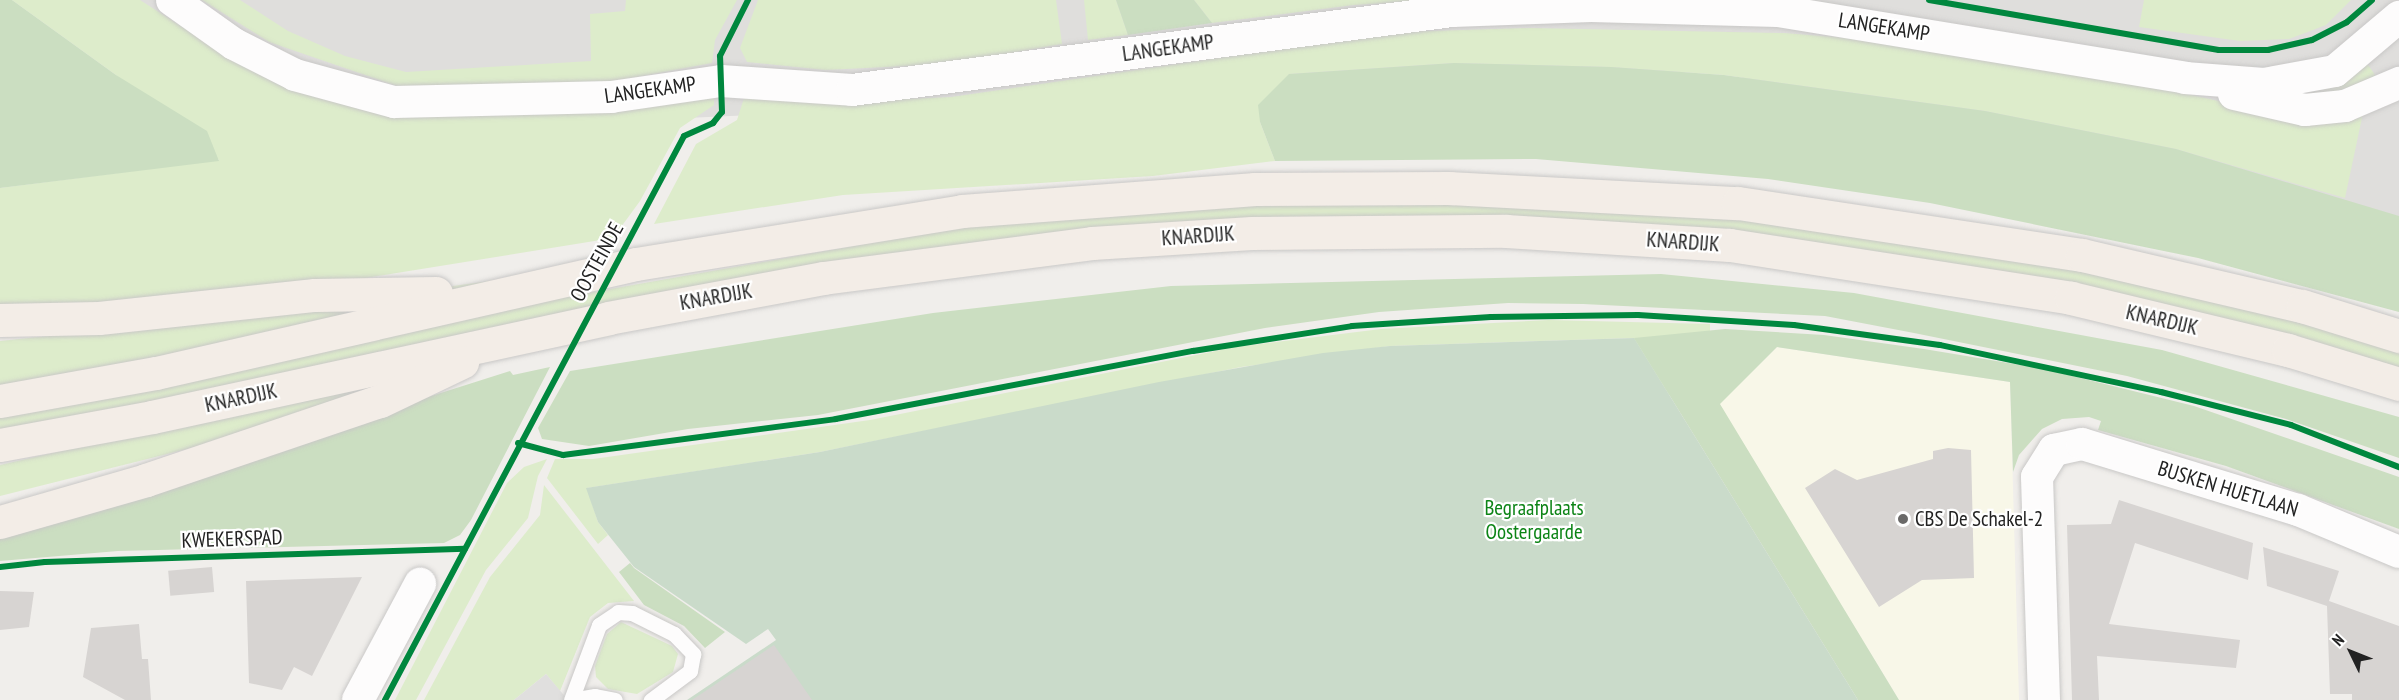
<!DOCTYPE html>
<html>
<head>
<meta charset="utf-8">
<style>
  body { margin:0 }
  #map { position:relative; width:2399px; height:700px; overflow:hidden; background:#f0eeeb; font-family:"PT Sans Narrow",sans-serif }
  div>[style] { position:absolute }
  .residential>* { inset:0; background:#dfdedc }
  .education>* { inset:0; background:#f8f7e8 }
  .grass>* { inset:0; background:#ddeccb }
  .forest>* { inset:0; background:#cbdec1 }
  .cemetery>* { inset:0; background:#cadbca }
  .parking>* { inset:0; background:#e0dfde }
  .building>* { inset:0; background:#d7d4d2; transform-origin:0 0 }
  .roads { filter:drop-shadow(0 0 2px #c9c8c7) drop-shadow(0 0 2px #c9c8c7) }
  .lane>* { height:15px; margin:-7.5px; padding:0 7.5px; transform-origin:7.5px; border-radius:7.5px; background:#fdfcfc }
  .street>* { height:32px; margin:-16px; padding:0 16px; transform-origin:16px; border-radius:16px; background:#fdfcfc }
  .primary>* { height:33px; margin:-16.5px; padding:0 16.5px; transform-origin:16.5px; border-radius:16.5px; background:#f3ede7 }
  .cycleway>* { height:6px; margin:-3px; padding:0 3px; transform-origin:3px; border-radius:3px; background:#00873e }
  .dots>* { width:16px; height:16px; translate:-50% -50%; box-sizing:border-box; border:3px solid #fff; border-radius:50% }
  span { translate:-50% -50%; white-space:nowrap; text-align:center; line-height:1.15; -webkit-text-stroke:4.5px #fff; paint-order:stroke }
  .street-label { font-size:21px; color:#222 }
  .park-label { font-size:21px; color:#0c8416 }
  .poi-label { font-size:21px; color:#222 }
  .left { translate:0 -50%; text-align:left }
  .north { position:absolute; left:2321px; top:622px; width:60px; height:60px; -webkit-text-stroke:4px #fff; paint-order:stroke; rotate:313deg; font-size:16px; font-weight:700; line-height:24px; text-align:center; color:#222 }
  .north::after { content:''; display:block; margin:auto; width:21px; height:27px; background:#222; clip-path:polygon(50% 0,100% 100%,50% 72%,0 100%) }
</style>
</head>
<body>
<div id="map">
  <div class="residential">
    <div style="clip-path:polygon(53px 0,2399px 0,2399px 267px,1719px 71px,334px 134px)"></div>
  </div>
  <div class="education">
    <div style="clip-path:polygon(1777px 347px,2010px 382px,2019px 700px,1899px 700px,1719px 404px)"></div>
  </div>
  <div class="grass">
    <div style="clip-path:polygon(12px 0,140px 0,190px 32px,427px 117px,580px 113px,714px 96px,714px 105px,680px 128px,640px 201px,613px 238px,260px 295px,0 307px,0 188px,219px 160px,116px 75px)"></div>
    <div style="clip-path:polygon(202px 0,240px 0,288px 31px,345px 56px,406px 72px,591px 61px,590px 14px,625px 11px,626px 0,737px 0,715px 40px,712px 63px,610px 82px,400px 87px,269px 42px)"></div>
    <div style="clip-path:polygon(758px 0,1056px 0,1062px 44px,948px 64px,825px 70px,747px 62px,740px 48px)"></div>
    <div style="clip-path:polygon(1084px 0,1116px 0,1128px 35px,1088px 40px)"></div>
    <div style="clip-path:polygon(1194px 0,1440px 0,1354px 5px,1212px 23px)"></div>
    <div style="clip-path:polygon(2144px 0,2351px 0,2326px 25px,2289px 39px,2240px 41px,2139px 27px)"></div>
    <div style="clip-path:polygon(1530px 28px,1784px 33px,1936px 45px,2037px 60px,2293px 118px,2363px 113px,2345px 198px,2176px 149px,1985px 111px,1724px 75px,1611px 67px,1454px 63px,1289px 74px,1260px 122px,1275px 161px,1153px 176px,843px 195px,654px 224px,696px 144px,737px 120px,745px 95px,816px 103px,951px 97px,1398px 32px)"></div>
    <div style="clip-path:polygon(2366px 62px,2380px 82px,2324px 101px,2274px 89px)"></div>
    <div style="clip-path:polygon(1261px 200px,1453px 202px,1740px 216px,2086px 268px,2303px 320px,2399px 350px,2399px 368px,2076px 286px,1253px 219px,0 430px,0 414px,520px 305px,966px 226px)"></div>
    <div style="clip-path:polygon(497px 280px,242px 341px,0 386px,0 341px,227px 317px)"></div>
    <div style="clip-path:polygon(1549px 320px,1710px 324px,1710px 350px,1669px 395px,1633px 338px,1390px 346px,1241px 367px,820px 452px,587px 488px,598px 522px,608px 535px,598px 544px,547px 478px,555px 459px,593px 459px,870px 420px,1236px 347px,1381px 329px)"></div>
    <div style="clip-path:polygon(371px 380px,374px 394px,207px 444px,0 496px,0 465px)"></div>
    <div style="clip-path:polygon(547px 459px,538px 476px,528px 518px,486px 570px,416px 700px,395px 700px,507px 483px,524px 467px)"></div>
    <div style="clip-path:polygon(544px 485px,634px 601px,608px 603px,590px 617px,560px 691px,546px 674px,514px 700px,424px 700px,490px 577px,540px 515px)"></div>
    <div style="clip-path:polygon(621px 622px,672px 646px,678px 654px,673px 672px,637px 694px,608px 689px,596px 677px,595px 666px,607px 634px)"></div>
  </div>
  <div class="forest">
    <div style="clip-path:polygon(0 0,12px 0,116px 75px,207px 131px,219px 161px,0 188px)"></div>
    <div style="clip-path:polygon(1116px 0,1194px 0,1212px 23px,1128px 35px)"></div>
    <div style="clip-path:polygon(1454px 63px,1611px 67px,1724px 75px,1985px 111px,2176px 149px,2399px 216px,2399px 312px,2198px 258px,1930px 203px,1768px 179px,1536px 159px,1275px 161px,1260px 122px,1258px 105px,1289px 74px)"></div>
    <div style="clip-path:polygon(1661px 274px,1854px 293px,2162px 350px,2399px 417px,2399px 458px,2286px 419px,2127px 376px,1914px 333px,1825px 316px,1583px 304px,1508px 303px,1379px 312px,1265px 328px,818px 415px,688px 429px,589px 446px,542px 439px,538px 428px,570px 371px,933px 313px,1171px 286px)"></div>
    <div style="clip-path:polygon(1725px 329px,1824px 335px,1924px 349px,2044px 369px,2194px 406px,2399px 477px,2399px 529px,2226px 466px,2098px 430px,2101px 421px,2089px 417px,2062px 419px,2042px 429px,2019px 455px,2013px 472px,2010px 382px,1777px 347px,1720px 404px,1899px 700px,1858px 700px,1634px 338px)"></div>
    <div style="clip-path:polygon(550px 367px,471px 520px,460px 535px,444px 543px,118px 551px,0 561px,0 533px,510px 371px,513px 375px)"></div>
    <div style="clip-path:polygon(630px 563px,634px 568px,725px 632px,705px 648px,684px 626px,644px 605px,619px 572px)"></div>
  </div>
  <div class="cemetery">
    <div style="clip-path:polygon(1634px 338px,1858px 700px,687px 700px,776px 640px,768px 629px,746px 644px,634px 567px,598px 522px,586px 488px,820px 452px,1159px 382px,1323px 353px,1390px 346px)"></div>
  </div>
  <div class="parking">
    <div style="clip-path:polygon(546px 674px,568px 700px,514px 700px)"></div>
  </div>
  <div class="building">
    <div style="clip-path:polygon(1948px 448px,1971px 450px,1974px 578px,1922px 580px,1879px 607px,1805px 488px,1835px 469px,1857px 480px,1933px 459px,1933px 451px)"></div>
    <div style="clip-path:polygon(2119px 500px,2253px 543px,2248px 580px,2135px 543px,2109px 624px,2240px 640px,2236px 668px,2097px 656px,2099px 700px,2072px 700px,2067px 525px,2111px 524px)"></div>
    <div style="clip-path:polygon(2263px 547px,2339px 571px,2329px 601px,2399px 626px,2399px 700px,2352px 700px,2352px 694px,2330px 694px,2327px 606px,2267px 586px)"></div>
    <div style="left:212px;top:567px;width:25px;height:44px;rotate:85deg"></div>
    <div style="clip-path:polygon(362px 577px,312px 676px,294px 667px,282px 690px,249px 683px,246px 581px)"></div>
    <div style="clip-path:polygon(0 591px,34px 592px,29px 627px,0 630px)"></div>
    <div style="clip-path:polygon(139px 624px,142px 659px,148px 659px,151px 700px,125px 700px,83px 677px,91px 628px)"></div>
    <div style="clip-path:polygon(774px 645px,812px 700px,692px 700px)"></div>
  </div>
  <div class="roads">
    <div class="lane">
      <div style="left:571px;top:700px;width:80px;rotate:-69.5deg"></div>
      <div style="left:599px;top:625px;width:23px;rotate:-34deg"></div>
      <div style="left:618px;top:612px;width:14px;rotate:4deg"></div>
      <div style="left:632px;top:613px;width:47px;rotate:26.6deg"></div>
      <div style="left:674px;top:634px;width:28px;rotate:46deg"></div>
      <div style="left:693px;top:654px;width:17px;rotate:100deg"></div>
      <div style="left:690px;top:671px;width:49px;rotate:143.4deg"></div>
      <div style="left:572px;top:700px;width:23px;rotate:-10deg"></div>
      <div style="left:595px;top:696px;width:20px;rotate:11deg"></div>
    </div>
    <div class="street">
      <div style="left:172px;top:0;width:76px;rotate:35.4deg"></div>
      <div style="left:234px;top:44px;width:68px;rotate:26.9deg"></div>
      <div style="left:295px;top:75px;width:103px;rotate:15.3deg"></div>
      <div style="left:394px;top:102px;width:217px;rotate:-1.3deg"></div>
      <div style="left:611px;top:97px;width:111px;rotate:-8.3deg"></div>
      <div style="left:721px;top:81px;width:131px;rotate:3.9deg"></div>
      <div style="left:852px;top:90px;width:605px;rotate:-7.5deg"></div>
      <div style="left:1452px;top:11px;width:139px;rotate:-2.1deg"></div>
      <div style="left:1591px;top:6px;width:187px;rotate:1.5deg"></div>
      <div style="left:1778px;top:11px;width:412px;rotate:9.3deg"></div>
      <div style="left:2185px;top:78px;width:79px;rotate:4.3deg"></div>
      <div style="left:2264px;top:84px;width:72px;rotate:-10.4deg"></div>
      <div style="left:2335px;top:71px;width:84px;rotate:-40.2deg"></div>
      <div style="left:2234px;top:94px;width:73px;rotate:12.7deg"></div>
      <div style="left:2305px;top:110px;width:40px;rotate:-5.7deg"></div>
      <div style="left:2345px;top:106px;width:59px;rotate:-23.1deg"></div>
      <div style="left:358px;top:700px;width:132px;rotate:-61.9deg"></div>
      <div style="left:2044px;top:700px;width:223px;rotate:-91.8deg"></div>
      <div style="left:2037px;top:477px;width:32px;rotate:-58deg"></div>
      <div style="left:2054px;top:450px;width:29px;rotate:-12deg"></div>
      <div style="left:2082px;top:444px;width:226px;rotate:17deg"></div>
      <div style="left:2298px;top:510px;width:109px;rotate:22.6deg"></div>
    </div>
    <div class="primary">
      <div style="left:0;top:320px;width:99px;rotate:-1.2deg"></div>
      <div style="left:99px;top:318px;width:217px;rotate:-6.1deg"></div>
      <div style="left:315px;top:295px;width:121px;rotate:-0.9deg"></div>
      <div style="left:0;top:401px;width:158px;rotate:-10.2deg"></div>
      <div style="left:156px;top:373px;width:492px;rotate:-12.8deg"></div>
      <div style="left:636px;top:264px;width:330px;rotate:-9.2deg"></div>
      <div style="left:962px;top:211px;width:294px;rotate:-4.3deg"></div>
      <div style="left:1255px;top:189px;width:193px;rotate:-0.3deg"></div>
      <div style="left:1448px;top:188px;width:290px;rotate:3deg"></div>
      <div style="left:1738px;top:203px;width:348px;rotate:8.6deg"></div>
      <div style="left:2082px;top:255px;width:226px;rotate:13.1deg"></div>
      <div style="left:2302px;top:306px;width:102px;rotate:17.2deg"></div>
      <div style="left:0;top:445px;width:155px;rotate:-10.4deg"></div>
      <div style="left:152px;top:417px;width:467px;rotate:-12.2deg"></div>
      <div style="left:608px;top:318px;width:219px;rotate:-10.5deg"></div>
      <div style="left:823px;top:278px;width:271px;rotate:-7.4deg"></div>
      <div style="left:1092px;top:243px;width:160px;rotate:-3.6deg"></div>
      <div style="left:1252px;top:233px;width:254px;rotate:-0.5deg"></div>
      <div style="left:1506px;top:231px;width:224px;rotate:3.6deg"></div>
      <div style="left:1730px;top:245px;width:345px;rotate:8.8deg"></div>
      <div style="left:2071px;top:298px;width:223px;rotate:13.5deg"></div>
      <div style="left:2288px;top:350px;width:116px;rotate:17deg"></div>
      <div style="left:0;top:522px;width:152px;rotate:-16deg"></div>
      <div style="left:146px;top:480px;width:247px;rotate:-18.7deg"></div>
      <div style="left:380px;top:401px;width:91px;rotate:-25.4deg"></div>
    </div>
  </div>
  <div class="cycleway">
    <div style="left:1929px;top:0;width:294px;rotate:9.8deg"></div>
    <div style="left:2219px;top:50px;width:49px"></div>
    <div style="left:2268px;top:50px;width:45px;rotate:-12.8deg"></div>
    <div style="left:2312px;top:40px;width:39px;rotate:-27deg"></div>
    <div style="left:2347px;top:22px;width:33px;rotate:-41deg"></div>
    <div style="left:518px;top:443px;width:47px;rotate:14.9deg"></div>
    <div style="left:563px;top:455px;width:275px;rotate:-7.5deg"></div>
    <div style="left:836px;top:419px;width:363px;rotate:-10.8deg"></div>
    <div style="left:1193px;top:351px;width:161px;rotate:-8.9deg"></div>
    <div style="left:1352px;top:326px;width:139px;rotate:-3.7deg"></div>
    <div style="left:1491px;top:317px;width:147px;rotate:-0.8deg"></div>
    <div style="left:1638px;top:315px;width:156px;rotate:3.7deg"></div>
    <div style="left:1794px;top:325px;width:147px;rotate:7.8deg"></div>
    <div style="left:1940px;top:345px;width:226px;rotate:12deg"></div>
    <div style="left:2161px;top:392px;width:134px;rotate:14.2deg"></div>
    <div style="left:2291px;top:425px;width:116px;rotate:21.3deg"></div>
    <div style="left:0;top:567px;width:45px;rotate:-6.3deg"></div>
    <div style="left:45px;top:562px;width:420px;rotate:-1.8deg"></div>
    <div style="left:385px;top:700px;width:638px;rotate:-62.07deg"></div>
    <div style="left:684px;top:136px;width:32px;rotate:-24deg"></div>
    <div style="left:713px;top:123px;width:14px;rotate:-51deg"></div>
    <div style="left:722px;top:112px;width:56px;rotate:-92deg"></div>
    <div style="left:720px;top:56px;width:63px;rotate:-63.4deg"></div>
  </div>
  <div class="dots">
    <div style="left:1903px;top:519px;background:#6a6968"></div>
  </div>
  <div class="street-label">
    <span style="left:1884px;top:27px;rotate:9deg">LANGEKAMP</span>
    <span style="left:1168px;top:48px;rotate:-8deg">LANGEKAMP</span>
    <span style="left:650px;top:90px;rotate:-8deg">LANGEKAMP</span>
    <span style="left:1198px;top:236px;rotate:-4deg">KNARDIJK</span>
    <span style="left:1683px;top:242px;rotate:4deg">KNARDIJK</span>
    <span style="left:597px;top:262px;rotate:-61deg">OOSTEINDE</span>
    <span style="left:716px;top:297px;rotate:-10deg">KNARDIJK</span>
    <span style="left:2162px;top:320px;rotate:13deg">KNARDIJK</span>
    <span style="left:241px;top:398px;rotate:-12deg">KNARDIJK</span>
    <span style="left:2228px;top:489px;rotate:17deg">BUSKEN HUETLAAN</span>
    <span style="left:232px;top:539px;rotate:-2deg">KWEKERSPAD</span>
  </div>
  <div class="park-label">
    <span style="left:1534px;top:520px">Begraafplaats<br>Oostergaarde</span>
  </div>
  <div class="poi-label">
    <span class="left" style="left:1915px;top:519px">CBS De Schakel-2</span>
  </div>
  <div class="north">N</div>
</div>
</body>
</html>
